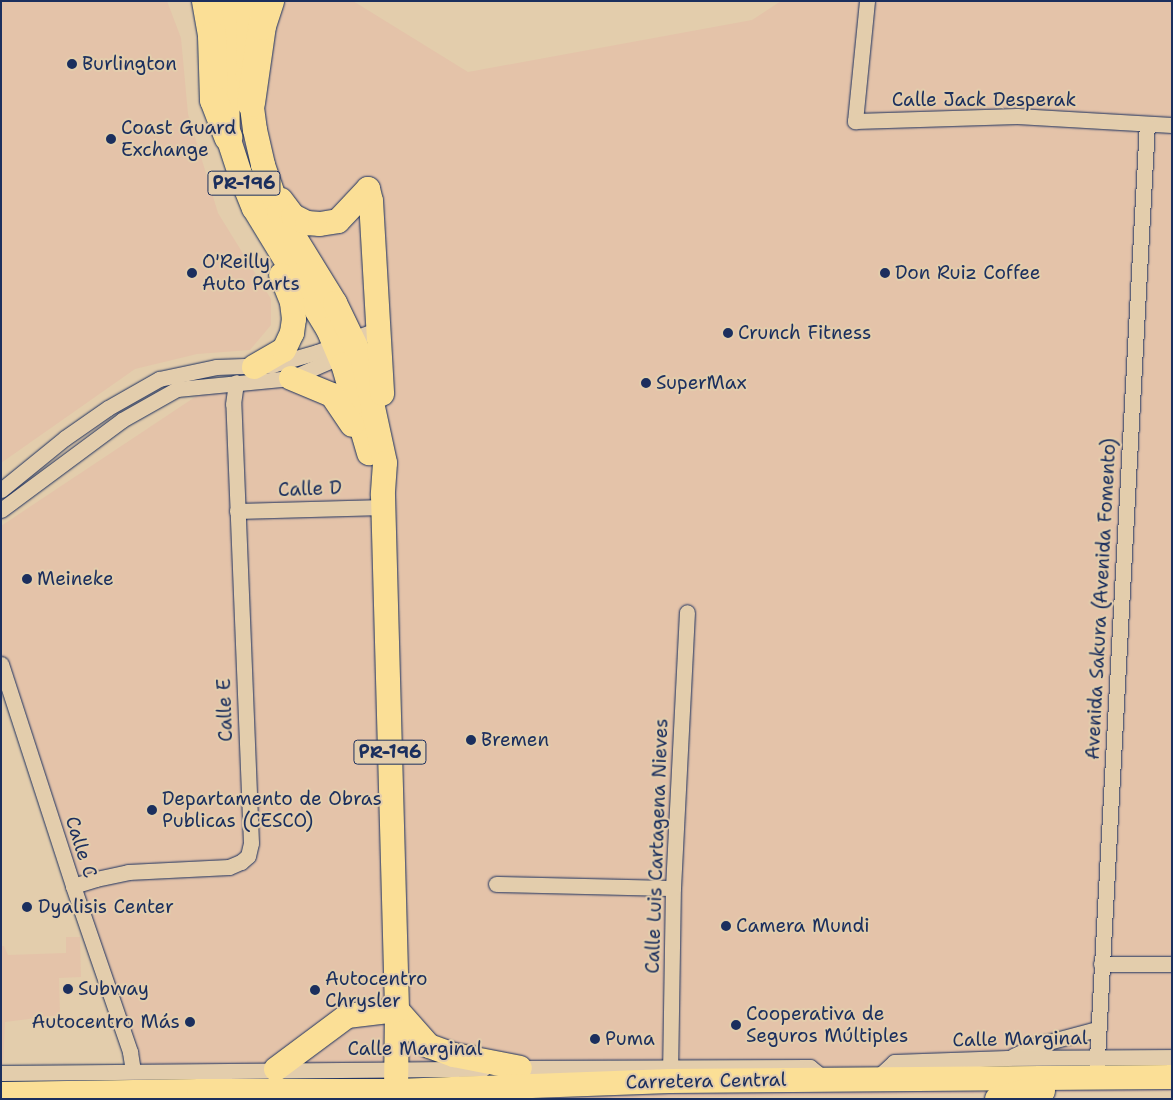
<!DOCTYPE html>
<html>
<head>
<meta charset="utf-8">
<style>
  body { margin:0 }
  #map { position:relative; width:1173px; height:1100px; overflow:hidden; background:#e3cdac; font-family:"Shantell Sans",sans-serif }
  div>[style] { position:absolute }
  .built>* { inset:0; background:#e4c3a9 }
  .roads { filter:drop-shadow(0 0 1px #1b2f5e) drop-shadow(0 0 1px #1b2f5e) }
  .street>* { height:15px; margin:-7.5px; padding:0 7.5px; transform-origin:7.5px; border-radius:7.5px; background:#e3cdac }
  .primary>* { height:24px; margin:-12px; padding:0 12px; transform-origin:12px; border-radius:12px; background:#fbdf96 }
  .highway>* { height:28px; margin:-14px; padding:0 14px; transform-origin:14px; border-radius:14px; background:#fbdf96 }
  .dots>* { width:14px; height:14px; translate:-50% -50%; box-sizing:border-box; border:2px solid #e3cdac; border-radius:50% }
  span { translate:-50% -50%; white-space:nowrap; text-align:center; line-height:1.15; -webkit-text-stroke:4px #e3cdac; paint-order:stroke }
  .shield-label span { padding:1px 4px; background:#e3cdac; border:1px solid; border-radius:4px; -webkit-text-stroke-width:0 }
  .shield-label { font-size:18px; color:#1b2f5e; font-weight:700 }
  .poi-label { font-size:19px; color:#1b2f5e }
  .left { translate:0 -50%; text-align:left }
  .right { translate:-100% -50%; text-align:right }
  .street-label { font-size:19px; color:#1b2f5e }
  .frame { position:absolute; inset:0; border:2px solid #1b2f5e; pointer-events:none }
</style>
</head>
<body>
<div id="map">
  <div class="built">
    <div style="clip-path:polygon(1px 1px,167px 1px,181px 38px,188px 114px,218px 213px,271px 299px,271px 325px,250px 350px,197px 354px,135px 369px,1px 463px)"></div>
    <div style="clip-path:polygon(224px 1px,353px 1px,468px 72px,752px 20px,781px 1px,1172px 1px,1172px 1091px,558px 1099px,123px 1099px,131px 1068px,1px 677px,1px 526px,195px 397px,330px 338px,240px 174px)"></div>
    <div style="clip-path:polygon(66px 937px,80px 937px,81px 977px,59px 978px,60px 1015px,5px 1022px,3px 1065px,1px 1066px,1px 946px,4px 946px,8px 955px,66px 953px)"></div>
  </div>
  <div class="roads">
    <div class="street">
      <div style="left:867px;top:1px;width:121px;rotate:95.7deg"></div>
      <div style="left:855px;top:121px;width:162px;rotate:-1.8deg"></div>
      <div style="left:1017px;top:116px;width:155px;rotate:3.3deg"></div>
      <div style="left:1px;top:490px;width:82px;rotate:-39.1deg"></div>
      <div style="left:65px;top:438px;width:52px;rotate:-34.9deg"></div>
      <div style="left:108px;top:408px;width:59px;rotate:-29.6deg"></div>
      <div style="left:159px;top:379px;width:58px;rotate:-11.9deg"></div>
      <div style="left:216px;top:367px;width:56px;rotate:-2deg"></div>
      <div style="left:272px;top:365px;width:47px;rotate:-16.1deg"></div>
      <div style="left:317px;top:352px;width:66px;rotate:-20.4deg"></div>
      <div style="left:1px;top:510px;width:151px;rotate:-36.6deg"></div>
      <div style="left:122px;top:420px;width:63px;rotate:-29.4deg"></div>
      <div style="left:177px;top:389px;width:115px;rotate:-5.5deg"></div>
      <div style="left:291px;top:378px;width:60px;rotate:-23.6deg"></div>
      <div style="left:237px;top:511px;width:147px;rotate:-1.6deg"></div>
      <div style="left:1px;top:664px;width:233px;rotate:72deg"></div>
      <div style="left:73px;top:886px;width:176px;rotate:71deg"></div>
      <div style="left:130px;top:1052px;width:18px;rotate:81deg"></div>
      <div style="left:496px;top:884px;width:177px;rotate:1.3deg"></div>
      <div style="left:73px;top:886px;width:24px;rotate:-17deg"></div>
      <div style="left:96px;top:879px;width:33px;rotate:-12deg"></div>
      <div style="left:128px;top:872px;width:101px;rotate:-2.8deg"></div>
      <div style="left:229px;top:867px;width:13px;rotate:-23deg"></div>
      <div style="left:241px;top:862px;width:9px;rotate:-41deg"></div>
      <div style="left:248px;top:856px;width:13px;rotate:-77deg"></div>
      <div style="left:251px;top:843px;width:439px;rotate:-92.3deg"></div>
      <div style="left:233px;top:404px;width:22px;rotate:-82deg"></div>
      <div style="left:1101px;top:964px;width:71px"></div>
      <div style="left:1013px;top:1056px;width:26px;rotate:-25deg"></div>
      <div style="left:1037px;top:1045px;width:62px;rotate:-14.9deg"></div>
      <div style="left:511px;top:1068px;width:299px;rotate:-0.2deg"></div>
      <div style="left:810px;top:1067px;width:19px;rotate:39deg"></div>
      <div style="left:1px;top:1073px;width:482px;rotate:-0.5deg"></div>
      <div style="left:670px;top:1075px;width:187px;rotate:-89.1deg"></div>
      <div style="left:673px;top:888px;width:276px;rotate:-87.1deg"></div>
      <div style="left:1096px;top:1077px;width:954px;rotate:-86.94deg"></div>
      <div style="left:876px;top:1079px;width:25px;rotate:-43deg"></div>
      <div style="left:894px;top:1062px;width:114px;rotate:-2deg"></div>
      <div style="left:1008px;top:1058px;width:164px;rotate:-0.3deg"></div>
    </div>
    <div class="primary">
      <div style="left:226px;top:1px;width:136px;rotate:89.2deg"></div>
      <div style="left:228px;top:137px;width:39px;rotate:72deg"></div>
      <div style="left:240px;top:174px;width:37px;rotate:68deg"></div>
      <div style="left:254px;top:208px;width:142px;rotate:58.6deg"></div>
      <div style="left:328px;top:329px;width:38px;rotate:67deg"></div>
      <div style="left:343px;top:364px;width:93px;rotate:73.7deg"></div>
      <div style="left:249px;top:1px;width:76px;rotate:90.8deg"></div>
      <div style="left:248px;top:77px;width:53px;rotate:82.5deg"></div>
      <div style="left:255px;top:130px;width:36px;rotate:77deg"></div>
      <div style="left:263px;top:165px;width:50px;rotate:71.2deg"></div>
      <div style="left:279px;top:212px;width:107px;rotate:58.4deg"></div>
      <div style="left:335px;top:303px;width:64px;rotate:64.2deg"></div>
      <div style="left:363px;top:361px;width:104px;rotate:77.8deg"></div>
      <div style="left:385px;top:463px;width:32px;rotate:94deg"></div>
      <div style="left:383px;top:495px;width:515px;rotate:88.44deg"></div>
      <div style="left:397px;top:1010px;width:81px;rotate:90.7deg"></div>
      <div style="left:368px;top:189px;width:12px;rotate:76deg"></div>
      <div style="left:371px;top:201px;width:193px;rotate:86.7deg"></div>
      <div style="left:281px;top:200px;width:20px;rotate:53deg"></div>
      <div style="left:293px;top:216px;width:16px;rotate:27deg"></div>
      <div style="left:307px;top:223px;width:13px;rotate:4deg"></div>
      <div style="left:320px;top:224px;width:18px;rotate:-9deg"></div>
      <div style="left:338px;top:221px;width:44px;rotate:-46.8deg"></div>
      <div style="left:254px;top:367px;width:34px;rotate:-30deg"></div>
      <div style="left:284px;top:350px;width:19px;rotate:-65deg"></div>
      <div style="left:292px;top:333px;width:14px;rotate:-82deg"></div>
      <div style="left:294px;top:319px;width:17px;rotate:-97deg"></div>
      <div style="left:292px;top:302px;width:29px;rotate:-112deg"></div>
      <div style="left:291px;top:378px;width:44px;rotate:22.5deg"></div>
      <div style="left:332px;top:395px;width:36px;rotate:56deg"></div>
      <div style="left:397px;top:1010px;width:48px;rotate:48.4deg"></div>
      <div style="left:429px;top:1046px;width:27px;rotate:20deg"></div>
      <div style="left:454px;top:1055px;width:67px;rotate:11.1deg"></div>
      <div style="left:276px;top:1069px;width:89px;rotate:-36.7deg"></div>
      <div style="left:347px;top:1016px;width:50px;rotate:-6.8deg"></div>
      <div style="left:1px;top:1094px;width:198px;rotate:-0.9deg"></div>
      <div style="left:199px;top:1091px;width:197px"></div>
      <div style="left:396px;top:1091px;width:274px;rotate:-2.1deg"></div>
      <div style="left:670px;top:1081px;width:502px;rotate:-0.46deg"></div>
      <div style="left:997px;top:1099px;width:29px;rotate:-16deg"></div>
      <div style="left:1025px;top:1091px;width:18px"></div>
    </div>
    <div class="highway">
      <div style="left:206px;top:1px;width:36px;rotate:80deg"></div>
      <div style="left:212px;top:36px;width:64px;rotate:88.2deg"></div>
      <div style="left:214px;top:100px;width:40px;rotate:69deg"></div>
      <div style="left:251px;top:103px;width:78px;rotate:-81.9deg"></div>
      <div style="left:262px;top:26px;width:26px;rotate:-72deg"></div>
    </div>
  </div>
  <div class="dots">
    <div style="left:72px;top:64px;background:#1b2f5e"></div>
    <div style="left:111px;top:139px;background:#1b2f5e"></div>
    <div style="left:192px;top:273px;background:#1b2f5e"></div>
    <div style="left:885px;top:273px;background:#1b2f5e"></div>
    <div style="left:728px;top:333px;background:#1b2f5e"></div>
    <div style="left:646px;top:383px;background:#1b2f5e"></div>
    <div style="left:27px;top:579px;background:#1b2f5e"></div>
    <div style="left:471px;top:740px;background:#1b2f5e"></div>
    <div style="left:152px;top:810px;background:#1b2f5e"></div>
    <div style="left:27px;top:907px;background:#1b2f5e"></div>
    <div style="left:726px;top:926px;background:#1b2f5e"></div>
    <div style="left:68px;top:989px;background:#1b2f5e"></div>
    <div style="left:315px;top:990px;background:#1b2f5e"></div>
    <div style="left:190px;top:1022px;background:#1b2f5e"></div>
    <div style="left:736px;top:1025px;background:#1b2f5e"></div>
    <div style="left:595px;top:1039px;background:#1b2f5e"></div>
  </div>
  <div class="shield-label">
    <span style="left:244px;top:183px">PR-196</span>
    <span style="left:390px;top:752px">PR-196</span>
  </div>
  <div class="poi-label">
    <span class="left" style="left:82px;top:64px">Burlington</span>
    <span class="left" style="left:121px;top:139px">Coast Guard<br>Exchange</span>
    <span class="left" style="left:202px;top:273px">O'Reilly<br>Auto Parts</span>
    <span class="left" style="left:895px;top:273px">Don Ruiz Coffee</span>
    <span class="left" style="left:738px;top:333px">Crunch Fitness</span>
    <span class="left" style="left:656px;top:383px">SuperMax</span>
    <span class="left" style="left:37px;top:579px">Meineke</span>
    <span class="left" style="left:481px;top:740px">Bremen</span>
    <span class="left" style="left:162px;top:810px">Departamento de Obras<br>Publicas (CESCO)</span>
    <span class="left" style="left:38px;top:907px">Dyalisis Center</span>
    <span class="left" style="left:736px;top:926px">Camera Mundi</span>
    <span class="left" style="left:325px;top:990px">Autocentro<br>Chrysler</span>
    <span class="left" style="left:78px;top:989px">Subway</span>
    <span class="left" style="left:746px;top:1025px">Cooperativa de<br>Seguros Múltiples</span>
    <span class="right" style="left:180px;top:1022px">Autocentro Más</span>
    <span class="left" style="left:605px;top:1039px">Puma</span>
  </div>
  <div class="street-label">
    <span style="left:984px;top:100px">Calle Jack Desperak</span>
    <span style="left:310px;top:489px;rotate:-2deg">Calle D</span>
    <span style="left:1101px;top:599px;rotate:-87deg">Avenida Sakura (Avenida Fomento)</span>
    <span style="left:225px;top:710px;rotate:-92deg">Calle E</span>
    <span style="left:657px;top:846px;rotate:-88deg">Calle Luis Cartagena Nieves</span>
    <span style="left:81px;top:847px;rotate:72deg">Calle C</span>
    <span style="left:1020px;top:1039px;rotate:-1deg">Calle Marginal</span>
    <span style="left:415px;top:1049px">Calle Marginal</span>
    <span style="left:706px;top:1081px;rotate:-1deg">Carretera Central</span>
  </div>
  <div class="frame"></div>
</div>
</body>
</html>
